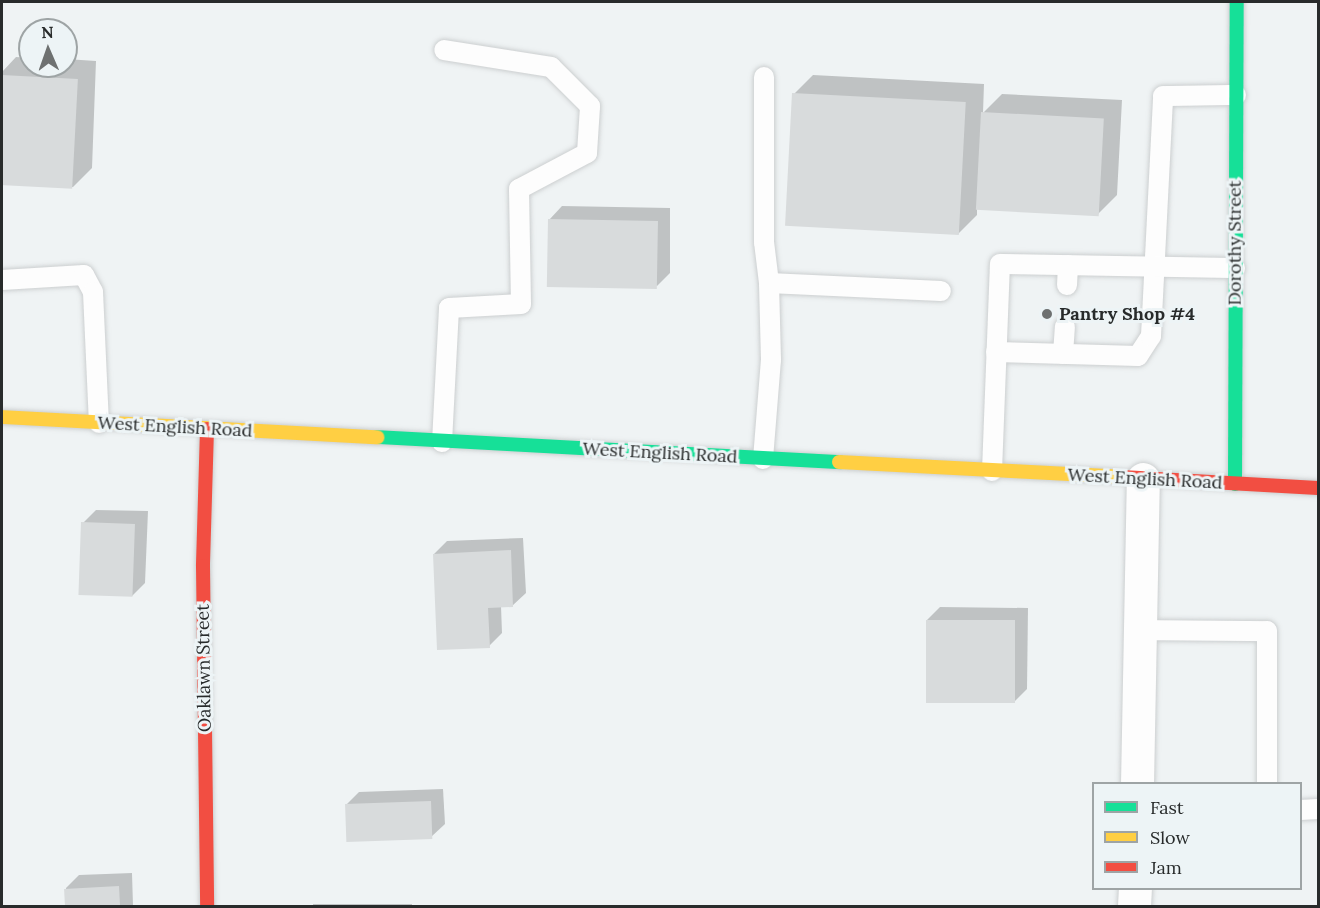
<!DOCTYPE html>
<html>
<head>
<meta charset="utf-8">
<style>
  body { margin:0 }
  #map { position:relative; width:1320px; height:908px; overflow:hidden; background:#eff3f4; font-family:Lora,serif }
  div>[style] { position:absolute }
  .shadow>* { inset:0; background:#0003; transform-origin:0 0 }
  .building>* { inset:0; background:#d8dbdc; transform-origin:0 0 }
  .roads { filter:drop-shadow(0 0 2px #cccfd0) drop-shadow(0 0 2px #cccfd0) }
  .lane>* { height:20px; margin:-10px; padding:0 10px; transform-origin:10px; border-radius:10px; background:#fdfdfd }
  .street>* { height:33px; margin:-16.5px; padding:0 16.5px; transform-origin:16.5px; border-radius:16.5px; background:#fdfdfd }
  .fast>* { height:14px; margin:-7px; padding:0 7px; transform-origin:7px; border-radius:7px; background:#16e098 }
  .slow>* { height:14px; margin:-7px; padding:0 7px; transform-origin:7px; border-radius:7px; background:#ffcf43 }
  .jam>* { height:14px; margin:-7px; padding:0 7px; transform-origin:7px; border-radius:7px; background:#f24e42 }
  .dots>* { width:16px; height:16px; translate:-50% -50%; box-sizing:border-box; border:3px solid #edf4f6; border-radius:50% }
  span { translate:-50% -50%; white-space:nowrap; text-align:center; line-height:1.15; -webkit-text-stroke:6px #edf4f6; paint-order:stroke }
  .street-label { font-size:18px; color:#282b2b }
  .poi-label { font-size:18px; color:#282b2b; font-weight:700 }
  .left { translate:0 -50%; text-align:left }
  .frame { position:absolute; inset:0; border:3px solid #282b2b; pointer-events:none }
  .legend { position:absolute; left:1092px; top:782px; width:210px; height:108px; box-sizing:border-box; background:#edf4f6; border:2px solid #9ea4a5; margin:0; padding:8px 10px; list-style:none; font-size:18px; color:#282b2b }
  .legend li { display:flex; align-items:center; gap:12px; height:30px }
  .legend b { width:30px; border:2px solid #9ea4a5 }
  .north { position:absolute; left:18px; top:18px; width:60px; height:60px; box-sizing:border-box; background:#edf4f6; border:2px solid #9ea4a5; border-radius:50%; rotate:358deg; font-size:16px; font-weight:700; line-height:24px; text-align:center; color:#282b2b }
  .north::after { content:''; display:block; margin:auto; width:21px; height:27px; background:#6e7171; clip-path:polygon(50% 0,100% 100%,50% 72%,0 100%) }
</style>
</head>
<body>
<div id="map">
  <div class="shadow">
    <div style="clip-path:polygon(16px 57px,30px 58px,30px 66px,66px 66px,66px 59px,96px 61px,92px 168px,73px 187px,2px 184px,2px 72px)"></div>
    <div style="clip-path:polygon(813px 75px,984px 84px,983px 113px,1002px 94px,1122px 100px,1117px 195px,1098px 214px,977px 208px,977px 215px,958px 234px,794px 94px)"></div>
    <div style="clip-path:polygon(562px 206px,670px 208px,670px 273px,657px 286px,549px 220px)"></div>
    <div style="clip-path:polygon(96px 510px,148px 511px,145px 583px,132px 596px,83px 523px)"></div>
    <div style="clip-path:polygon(523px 538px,526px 593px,512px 606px,501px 606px,502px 633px,489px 646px,434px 554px,447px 541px)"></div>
    <div style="clip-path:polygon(940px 607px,1028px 608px,1027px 689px,1014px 702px,927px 620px)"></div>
    <div style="clip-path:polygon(443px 789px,445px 824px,431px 837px,346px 805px,359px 792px)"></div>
    <div style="clip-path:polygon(132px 873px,133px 906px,66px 906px,66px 888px,79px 875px)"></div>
    <div style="left:313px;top:904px;width:99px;height:4px"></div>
  </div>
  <div class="building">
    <div style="left:2px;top:75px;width:76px;height:110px;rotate:3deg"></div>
    <div style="left:792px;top:93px;width:174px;height:133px;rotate:3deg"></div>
    <div style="left:981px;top:112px;width:123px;height:98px;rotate:3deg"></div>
    <div style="left:548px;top:219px;width:110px;height:68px;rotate:1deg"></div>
    <div style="left:81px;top:522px;width:54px;height:73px;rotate:2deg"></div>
    <div style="clip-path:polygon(511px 550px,513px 607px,488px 608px,490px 648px,437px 650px,433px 554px)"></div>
    <div style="left:926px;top:620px;width:89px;height:83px"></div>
    <div style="left:431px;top:801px;width:38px;height:86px;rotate:88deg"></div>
    <div style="left:119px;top:886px;width:20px;height:55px;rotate:87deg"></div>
  </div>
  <div class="roads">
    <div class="lane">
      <div style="left:764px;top:77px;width:165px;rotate:90deg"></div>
      <div style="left:764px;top:242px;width:41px;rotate:83deg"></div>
      <div style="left:2px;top:280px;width:82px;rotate:-3.5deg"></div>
      <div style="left:84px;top:275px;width:19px;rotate:62deg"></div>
      <div style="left:93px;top:292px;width:131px;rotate:87.4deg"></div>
      <div style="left:1067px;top:285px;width:20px;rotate:-87deg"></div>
      <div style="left:996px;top:352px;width:142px;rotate:1.6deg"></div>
      <div style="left:1138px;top:356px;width:24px;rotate:-57deg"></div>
      <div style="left:1151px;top:336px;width:240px;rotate:-87.1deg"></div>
      <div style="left:1163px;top:96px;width:73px;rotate:-0.8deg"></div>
      <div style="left:1063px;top:354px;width:27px;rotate:-86deg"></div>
      <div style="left:442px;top:442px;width:134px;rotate:-87deg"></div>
      <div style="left:449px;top:308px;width:72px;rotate:-3.2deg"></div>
      <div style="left:521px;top:304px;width:115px;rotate:-91deg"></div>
      <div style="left:519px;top:189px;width:77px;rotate:-27.9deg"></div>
      <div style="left:587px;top:153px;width:47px;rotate:-86.3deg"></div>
      <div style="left:590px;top:106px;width:55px;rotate:-135deg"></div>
      <div style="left:551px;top:67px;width:108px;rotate:-171deg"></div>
      <div style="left:763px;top:459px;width:99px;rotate:-85.4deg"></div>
      <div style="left:771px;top:360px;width:77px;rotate:-91.5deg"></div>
      <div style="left:769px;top:283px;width:172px;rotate:2.7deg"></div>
      <div style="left:992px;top:471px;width:207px;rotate:-87.8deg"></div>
      <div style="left:1000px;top:264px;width:235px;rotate:1deg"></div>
      <div style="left:1140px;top:630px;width:127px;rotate:0.5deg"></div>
      <div style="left:1267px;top:631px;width:153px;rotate:90deg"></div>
      <div style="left:1300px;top:810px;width:18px;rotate:-3deg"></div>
    </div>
    <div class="street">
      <div style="left:1137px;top:784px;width:305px;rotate:-88.9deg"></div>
      <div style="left:1134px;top:906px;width:18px;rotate:-87deg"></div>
    </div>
    <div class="fast">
      <div style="left:377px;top:437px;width:463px;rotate:3.1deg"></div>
      <div style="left:1235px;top:484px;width:482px;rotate:-89.8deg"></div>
    </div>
    <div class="slow">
      <div style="left:2px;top:417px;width:376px;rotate:3.1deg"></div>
      <div style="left:839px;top:462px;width:283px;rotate:3deg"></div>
    </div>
    <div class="jam">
      <div style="left:207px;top:429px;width:137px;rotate:91.7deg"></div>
      <div style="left:203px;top:566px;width:340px;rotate:89.3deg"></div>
      <div style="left:1122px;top:477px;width:196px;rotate:3.2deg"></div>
    </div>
  </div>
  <div class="dots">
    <div style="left:1047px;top:314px;background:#6e7171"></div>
  </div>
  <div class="street-label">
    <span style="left:1235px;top:243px;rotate:-90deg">Dorothy Street</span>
    <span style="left:175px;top:427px;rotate:3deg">West English Road</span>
    <span style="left:660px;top:453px;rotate:3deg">West English Road</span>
    <span style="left:1145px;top:479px;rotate:3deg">West English Road</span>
    <span style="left:204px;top:668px;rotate:-91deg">Oaklawn Street</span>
  </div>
  <div class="poi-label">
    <span class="left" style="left:1059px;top:314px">Pantry Shop #4</span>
  </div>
  <div class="frame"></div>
  <ul class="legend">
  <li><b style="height:8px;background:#16e098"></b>Fast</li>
  <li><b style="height:8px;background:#ffcf43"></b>Slow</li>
  <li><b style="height:8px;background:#f24e42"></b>Jam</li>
  </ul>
  <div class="north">N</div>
</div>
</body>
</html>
